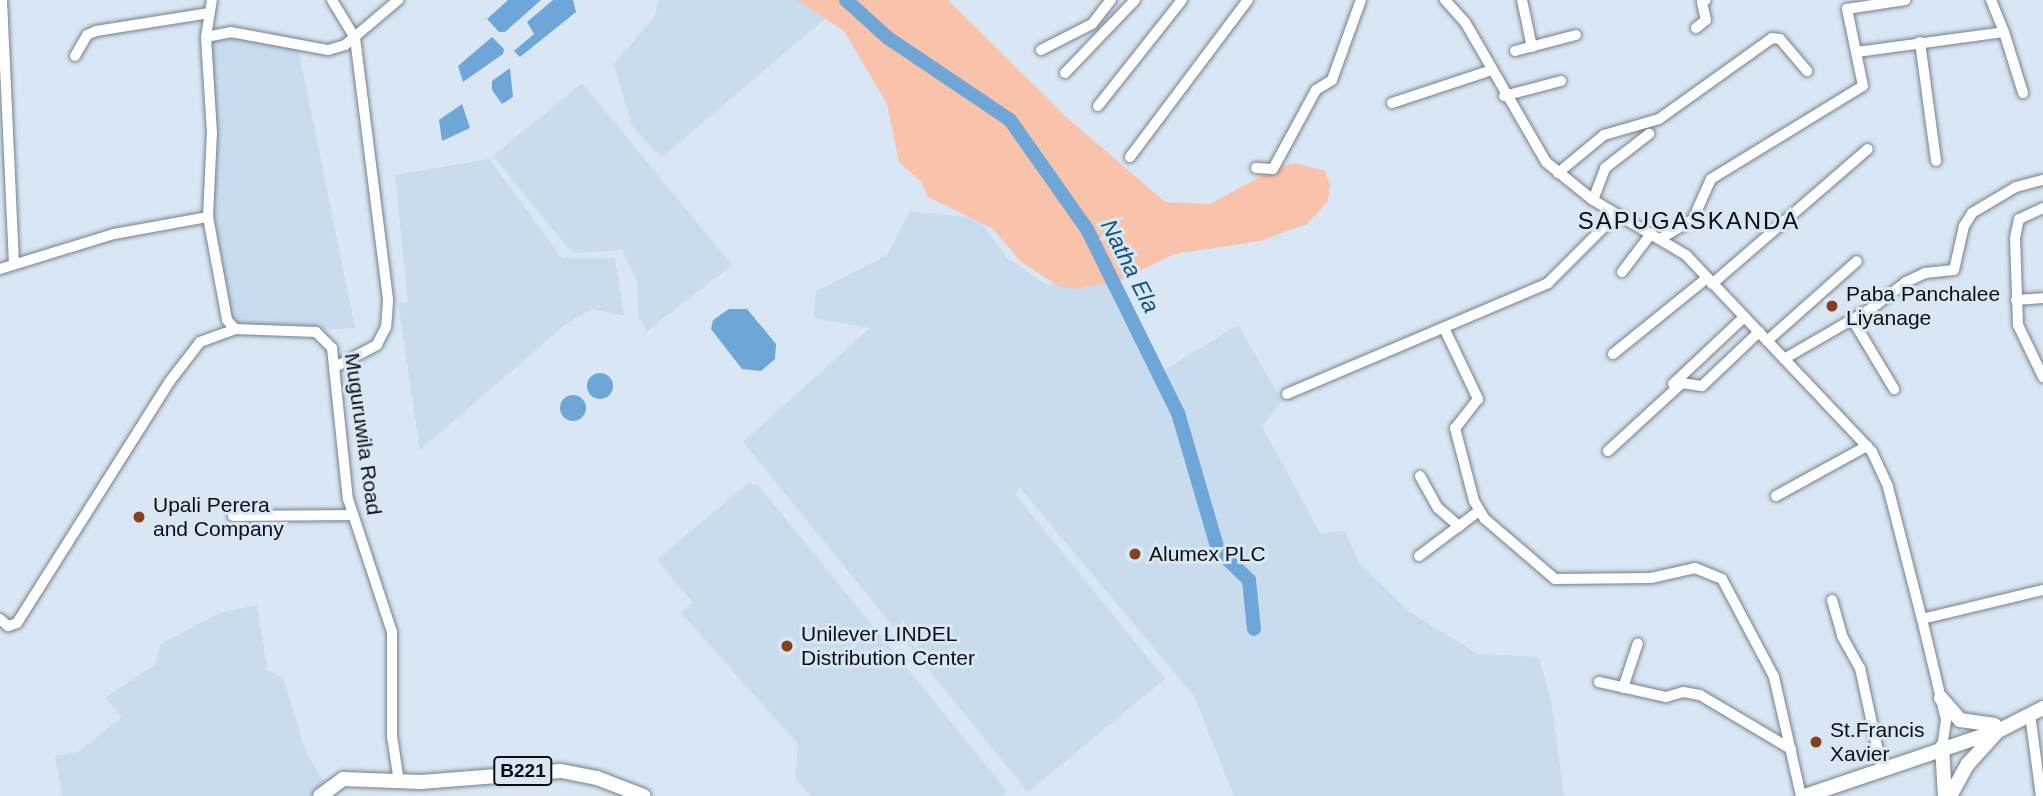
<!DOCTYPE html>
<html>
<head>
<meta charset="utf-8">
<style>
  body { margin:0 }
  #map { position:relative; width:2043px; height:796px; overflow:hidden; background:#d9e7f4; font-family:Arial,sans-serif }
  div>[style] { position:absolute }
  .built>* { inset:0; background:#c8dcee }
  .green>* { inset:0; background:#f9c2ab }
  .water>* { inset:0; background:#6fa6d8 }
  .round { border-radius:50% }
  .river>* { height:14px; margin:-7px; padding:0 7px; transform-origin:7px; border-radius:7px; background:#6fa6d8 }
  .roads { filter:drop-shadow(0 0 2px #75818d) drop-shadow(0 0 2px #75818d) }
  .minor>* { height:10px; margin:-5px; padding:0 5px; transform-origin:5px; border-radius:5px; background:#fff }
  .major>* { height:14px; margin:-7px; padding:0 7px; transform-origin:7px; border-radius:7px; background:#fff }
  .dots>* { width:19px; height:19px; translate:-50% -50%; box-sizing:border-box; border:4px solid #d9e7f4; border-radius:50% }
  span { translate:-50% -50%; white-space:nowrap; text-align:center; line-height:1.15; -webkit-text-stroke:6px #d9e7f4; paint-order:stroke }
  .shield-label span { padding:2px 5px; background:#d9e7f4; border:2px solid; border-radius:5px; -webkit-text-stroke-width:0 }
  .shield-label { font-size:19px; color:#0a0f13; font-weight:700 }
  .poi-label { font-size:21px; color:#0a0f13 }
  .left { translate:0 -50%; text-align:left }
  .street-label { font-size:21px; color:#0a0f13 }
  .water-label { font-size:23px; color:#11507f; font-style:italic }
  .quarter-label { font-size:24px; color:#0a0f13; letter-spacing:2px }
</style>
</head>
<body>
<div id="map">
  <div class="built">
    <div style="clip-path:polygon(658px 0,798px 0,826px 18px,661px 158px,632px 126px,614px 64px,655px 16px)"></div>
    <div style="clip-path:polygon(237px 35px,267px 46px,298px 47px,355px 328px,246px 333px,227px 320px,215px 227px,207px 40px)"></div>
    <div style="clip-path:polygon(582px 83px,732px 265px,647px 331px,639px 319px,637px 280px,622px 250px,572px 253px,493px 156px)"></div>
    <div style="clip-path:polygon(489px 159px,562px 258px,615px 258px,624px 316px,592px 309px,566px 324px,420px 450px,398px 303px,408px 302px,395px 175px)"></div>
    <div style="clip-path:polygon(910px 211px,978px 218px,1006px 257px,1048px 286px,1103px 251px,1153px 364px,1161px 372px,1238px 325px,1282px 401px,1262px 426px,1320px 533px,1345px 531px,1359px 563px,1411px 613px,1478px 654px,1539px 657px,1551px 700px,1564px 796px,1234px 796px,1194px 696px,1020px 488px,1015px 494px,1165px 679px,1028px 792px,743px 442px,870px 328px,814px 318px,816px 291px,887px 255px)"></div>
    <div style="clip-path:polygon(748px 483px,758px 485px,1007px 791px,1002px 796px,811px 796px,795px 779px,798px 744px,680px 612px,693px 603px,657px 560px)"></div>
    <div style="clip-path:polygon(257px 605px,267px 669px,283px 678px,306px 752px,324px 782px,317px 796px,62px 796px,55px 756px,78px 752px,122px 717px,105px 698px,155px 665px,161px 644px,219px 613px)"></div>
  </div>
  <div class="green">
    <div style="clip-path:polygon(797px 0,948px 0,1064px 115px,1165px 202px,1210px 204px,1278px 167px,1295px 163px,1325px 171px,1330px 185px,1328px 201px,1307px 224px,1260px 241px,1174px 254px,1118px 282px,1074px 289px,1059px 286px,1021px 262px,992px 228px,928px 197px,921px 182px,899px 162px,887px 104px,844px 31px)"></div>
  </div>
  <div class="water">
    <div style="clip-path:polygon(508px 0,541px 0,505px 32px,499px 32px,487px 19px)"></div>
    <div style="clip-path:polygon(553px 0,573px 0,576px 12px,520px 57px,514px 51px,534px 34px,527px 22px)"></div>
    <div style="clip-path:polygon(492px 37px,504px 49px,503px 54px,463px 82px,458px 66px)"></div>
    <div style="clip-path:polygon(510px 68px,513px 97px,502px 104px,492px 90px,492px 81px)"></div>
    <div style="clip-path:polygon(462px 104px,470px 128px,442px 141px,439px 120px)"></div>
    <div style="clip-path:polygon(729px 309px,747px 309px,776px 344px,775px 359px,761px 371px,742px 369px,711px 329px,713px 320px)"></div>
    <div class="round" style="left:587px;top:373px;width:26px;height:26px"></div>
    <div class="round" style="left:560px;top:395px;width:26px;height:26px"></div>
  </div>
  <div class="river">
    <div style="left:846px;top:0;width:57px;rotate:42.1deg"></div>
    <div style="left:888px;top:38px;width:147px;rotate:33.9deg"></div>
    <div style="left:1010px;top:120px;width:133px;rotate:54.8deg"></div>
    <div style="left:1087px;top:229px;width:205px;rotate:63.7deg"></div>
    <div style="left:1178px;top:413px;width:143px;rotate:73.7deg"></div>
    <div style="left:1218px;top:550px;width:43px;rotate:44.1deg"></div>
    <div style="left:1249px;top:580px;width:49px;rotate:84.2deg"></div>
  </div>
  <div class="roads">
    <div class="minor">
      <div style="left:2px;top:0;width:263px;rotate:87.4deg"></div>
      <div style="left:332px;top:0;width:44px;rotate:58.8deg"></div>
      <div style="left:355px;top:38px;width:265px;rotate:82.8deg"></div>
      <div style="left:388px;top:301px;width:26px;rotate:94deg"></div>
      <div style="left:386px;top:327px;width:20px;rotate:117deg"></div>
      <div style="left:377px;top:345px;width:45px;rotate:152.3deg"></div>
      <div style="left:1445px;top:0;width:30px;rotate:48deg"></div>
      <div style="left:1465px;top:22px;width:162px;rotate:59.9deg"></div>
      <div style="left:1546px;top:162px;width:60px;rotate:39deg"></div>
      <div style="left:1593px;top:200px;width:108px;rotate:30.6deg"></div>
      <div style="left:1686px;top:255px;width:271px;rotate:46.6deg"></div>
      <div style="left:1872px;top:452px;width:38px;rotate:65deg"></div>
      <div style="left:1888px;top:487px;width:136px;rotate:75.6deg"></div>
      <div style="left:1922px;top:619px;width:104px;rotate:76.6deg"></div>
      <div style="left:1946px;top:720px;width:27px;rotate:98deg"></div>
      <div style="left:1522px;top:0;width:48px;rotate:78deg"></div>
      <div style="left:1696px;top:28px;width:13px;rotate:-39deg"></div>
      <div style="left:1706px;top:20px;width:18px;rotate:-103deg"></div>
      <div style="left:1702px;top:2px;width:4px;rotate:-27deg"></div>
      <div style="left:2004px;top:32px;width:64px;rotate:72.7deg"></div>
      <div style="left:206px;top:37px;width:25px;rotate:-11deg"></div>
      <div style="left:231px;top:32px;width:99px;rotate:10.5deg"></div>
      <div style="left:328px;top:50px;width:18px;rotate:-16deg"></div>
      <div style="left:345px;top:45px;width:70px;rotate:-40.3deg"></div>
      <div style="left:1920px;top:42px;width:120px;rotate:82.3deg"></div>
      <div style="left:1041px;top:50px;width:57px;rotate:-27deg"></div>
      <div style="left:1092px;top:24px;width:31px;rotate:-52deg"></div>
      <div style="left:1515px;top:51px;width:63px;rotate:-14.7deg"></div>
      <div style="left:1857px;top:52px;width:148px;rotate:-7.7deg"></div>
      <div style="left:2004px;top:32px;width:35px;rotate:-112deg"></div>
      <div style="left:75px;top:56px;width:24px;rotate:-60deg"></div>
      <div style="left:87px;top:35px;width:10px;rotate:-24deg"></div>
      <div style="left:96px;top:31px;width:115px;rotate:-9deg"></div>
      <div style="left:1065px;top:73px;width:101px;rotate:-46.2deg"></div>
      <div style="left:1504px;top:96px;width:59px;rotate:-14.7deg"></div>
      <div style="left:1392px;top:103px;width:102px;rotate:-18.3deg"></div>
      <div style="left:1098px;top:106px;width:135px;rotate:-51.6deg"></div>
      <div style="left:1130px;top:157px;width:196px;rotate:-53.1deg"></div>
      <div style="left:1256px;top:168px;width:17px;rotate:3deg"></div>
      <div style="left:1273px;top:169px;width:90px;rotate:-61.4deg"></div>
      <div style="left:1316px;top:90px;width:19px;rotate:-32deg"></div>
      <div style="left:1332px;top:80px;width:85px;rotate:-70.1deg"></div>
      <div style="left:1558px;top:173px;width:60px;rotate:-39.6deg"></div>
      <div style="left:1604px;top:135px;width:57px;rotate:-16.2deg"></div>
      <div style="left:1659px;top:119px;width:139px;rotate:-35.6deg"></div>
      <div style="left:1772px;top:38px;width:8px;rotate:7deg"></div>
      <div style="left:1780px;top:39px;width:42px;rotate:49.8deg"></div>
      <div style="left:1593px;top:200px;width:34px;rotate:-69deg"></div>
      <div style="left:1605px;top:168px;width:56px;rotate:-37.7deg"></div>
      <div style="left:2043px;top:208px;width:26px;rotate:155deg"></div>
      <div style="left:2019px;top:219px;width:19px;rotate:102deg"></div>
      <div style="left:2015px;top:238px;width:87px;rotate:88deg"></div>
      <div style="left:2018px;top:325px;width:58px;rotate:64.3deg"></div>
      <div style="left:208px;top:217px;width:105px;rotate:79.5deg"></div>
      <div style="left:227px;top:320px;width:12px;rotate:48deg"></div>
      <div style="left:235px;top:329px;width:81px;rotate:2.1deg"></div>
      <div style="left:316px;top:332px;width:23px;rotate:45deg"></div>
      <div style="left:332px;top:348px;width:152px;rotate:84deg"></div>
      <div style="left:348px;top:499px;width:140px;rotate:71.7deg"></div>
      <div style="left:392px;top:632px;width:104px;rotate:90deg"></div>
      <div style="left:392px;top:736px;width:47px;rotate:81.3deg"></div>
      <div style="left:208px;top:217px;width:84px;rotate:-87.3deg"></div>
      <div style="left:212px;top:133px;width:96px;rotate:-93.6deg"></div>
      <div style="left:206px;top:37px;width:37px;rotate:-81deg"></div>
      <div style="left:1660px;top:239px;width:39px;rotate:-31deg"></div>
      <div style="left:1693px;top:219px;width:44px;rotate:-65.8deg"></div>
      <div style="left:1711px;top:179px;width:178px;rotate:-31.5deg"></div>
      <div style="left:1863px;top:86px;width:79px;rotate:-101.7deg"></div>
      <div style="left:1847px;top:9px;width:59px;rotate:-8.8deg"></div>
      <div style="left:0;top:269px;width:119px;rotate:-17.1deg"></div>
      <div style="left:114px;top:234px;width:96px;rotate:-10.3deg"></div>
      <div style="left:1622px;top:272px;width:48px;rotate:-52.7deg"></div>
      <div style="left:1712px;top:284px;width:206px;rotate:-40.9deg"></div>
      <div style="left:2016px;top:300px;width:27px;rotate:-4deg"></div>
      <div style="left:1852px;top:319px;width:82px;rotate:59deg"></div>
      <div style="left:1444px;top:328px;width:79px;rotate:64.4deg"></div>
      <div style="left:1478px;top:399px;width:37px;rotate:128deg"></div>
      <div style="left:1455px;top:428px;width:75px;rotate:75.4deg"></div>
      <div style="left:1474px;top:501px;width:21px;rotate:59deg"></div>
      <div style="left:1485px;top:519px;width:92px;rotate:40.6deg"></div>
      <div style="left:1555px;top:579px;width:96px;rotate:-0.6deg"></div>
      <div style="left:1651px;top:578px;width:45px;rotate:-12.8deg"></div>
      <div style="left:1695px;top:568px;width:29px;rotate:22deg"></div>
      <div style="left:1722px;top:579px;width:111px;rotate:62deg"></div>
      <div style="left:1774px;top:677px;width:122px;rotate:77.2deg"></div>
      <div style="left:1767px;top:341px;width:120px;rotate:-41.6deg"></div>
      <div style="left:1613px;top:354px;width:121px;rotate:-39deg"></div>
      <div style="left:1784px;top:359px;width:102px;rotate:-30.1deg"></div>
      <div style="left:1872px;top:308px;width:43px;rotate:-37.4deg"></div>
      <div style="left:1906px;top:282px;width:21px;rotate:-25deg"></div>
      <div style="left:1925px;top:273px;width:29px;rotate:-6deg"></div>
      <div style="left:1954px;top:270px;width:45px;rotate:-77.2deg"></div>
      <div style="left:1964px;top:226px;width:15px;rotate:-58deg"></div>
      <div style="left:1972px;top:213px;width:51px;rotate:-30.6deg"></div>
      <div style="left:2016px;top:187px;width:28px;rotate:-15deg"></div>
      <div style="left:1673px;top:384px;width:98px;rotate:-43.3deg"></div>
      <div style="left:1287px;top:394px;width:284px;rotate:-23deg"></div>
      <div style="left:1548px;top:283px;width:96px;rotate:-45deg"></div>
      <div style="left:1608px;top:451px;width:100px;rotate:-42.6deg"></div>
      <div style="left:1682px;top:383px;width:20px;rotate:9deg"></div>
      <div style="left:1702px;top:386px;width:79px;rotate:-43.5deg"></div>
      <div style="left:1420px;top:476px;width:37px;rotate:61deg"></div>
      <div style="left:1438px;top:508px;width:28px;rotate:41deg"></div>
      <div style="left:1776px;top:496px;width:104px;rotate:-28.8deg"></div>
      <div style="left:233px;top:516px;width:119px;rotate:-0.5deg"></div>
      <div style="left:1419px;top:556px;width:75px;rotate:-36.9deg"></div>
      <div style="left:1832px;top:600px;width:37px;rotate:74deg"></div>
      <div style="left:1842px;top:636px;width:37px;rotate:61deg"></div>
      <div style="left:1860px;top:668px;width:104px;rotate:77.8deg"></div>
      <div style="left:0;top:619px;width:11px;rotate:41deg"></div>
      <div style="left:8px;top:626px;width:9px;rotate:-18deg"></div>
      <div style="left:17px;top:623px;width:286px;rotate:-57.7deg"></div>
      <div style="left:170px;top:381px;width:49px;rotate:-52.4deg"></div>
      <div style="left:200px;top:342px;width:37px;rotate:-20deg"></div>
      <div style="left:1922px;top:619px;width:124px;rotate:-13.5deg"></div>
      <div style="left:1599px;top:682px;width:69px;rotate:12.6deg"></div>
      <div style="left:1666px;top:697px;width:18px;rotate:-16deg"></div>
      <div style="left:1683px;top:692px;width:17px;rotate:10deg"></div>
      <div style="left:1700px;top:695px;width:106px;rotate:30.7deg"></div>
      <div style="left:1623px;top:688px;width:47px;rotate:-71.6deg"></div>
      <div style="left:2030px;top:714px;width:83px;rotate:82.4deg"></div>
    </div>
    <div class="major">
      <div style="left:1941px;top:698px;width:29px;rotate:49deg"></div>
      <div style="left:1960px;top:720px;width:35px;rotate:8deg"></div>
      <div style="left:1942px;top:747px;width:49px;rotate:86.5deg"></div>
      <div style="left:320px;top:796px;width:29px;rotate:-36deg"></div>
      <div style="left:343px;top:779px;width:78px;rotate:2.2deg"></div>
      <div style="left:421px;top:782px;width:140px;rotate:-4.5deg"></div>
      <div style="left:561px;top:771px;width:37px;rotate:11deg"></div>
      <div style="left:597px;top:778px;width:50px;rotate:21deg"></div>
      <div style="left:1805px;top:796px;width:206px;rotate:-18.7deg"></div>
      <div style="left:2000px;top:730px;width:48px;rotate:-27.1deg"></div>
      <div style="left:1950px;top:796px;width:37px;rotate:-61deg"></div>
      <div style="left:1968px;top:764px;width:42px;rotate:-47.9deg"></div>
    </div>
  </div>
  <div class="dots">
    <div style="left:1832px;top:306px;background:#87401e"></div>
    <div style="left:139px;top:517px;background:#87401e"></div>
    <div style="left:1135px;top:554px;background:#87401e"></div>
    <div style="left:787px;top:646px;background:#87401e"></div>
    <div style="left:1816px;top:742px;background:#87401e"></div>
  </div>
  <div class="shield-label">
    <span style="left:523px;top:771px">B221</span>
  </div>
  <div class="poi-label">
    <span class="left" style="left:1846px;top:306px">Paba Panchalee<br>Liyanage</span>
    <span class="left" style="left:153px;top:517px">Upali Perera<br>and Company</span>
    <span class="left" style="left:1149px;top:554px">Alumex PLC</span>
    <span class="left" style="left:801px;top:646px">Unilever LINDEL<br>Distribution Center</span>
    <span class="left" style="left:1830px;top:742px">St.Francis<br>Xavier</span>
  </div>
  <div class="street-label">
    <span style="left:363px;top:434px;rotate:82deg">Muguruwila Road</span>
  </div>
  <div class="water-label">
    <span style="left:1130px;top:266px;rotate:63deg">Natha Ela</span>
  </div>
  <div class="quarter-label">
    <span style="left:1689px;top:221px">SAPUGASKANDA</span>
  </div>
</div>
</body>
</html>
